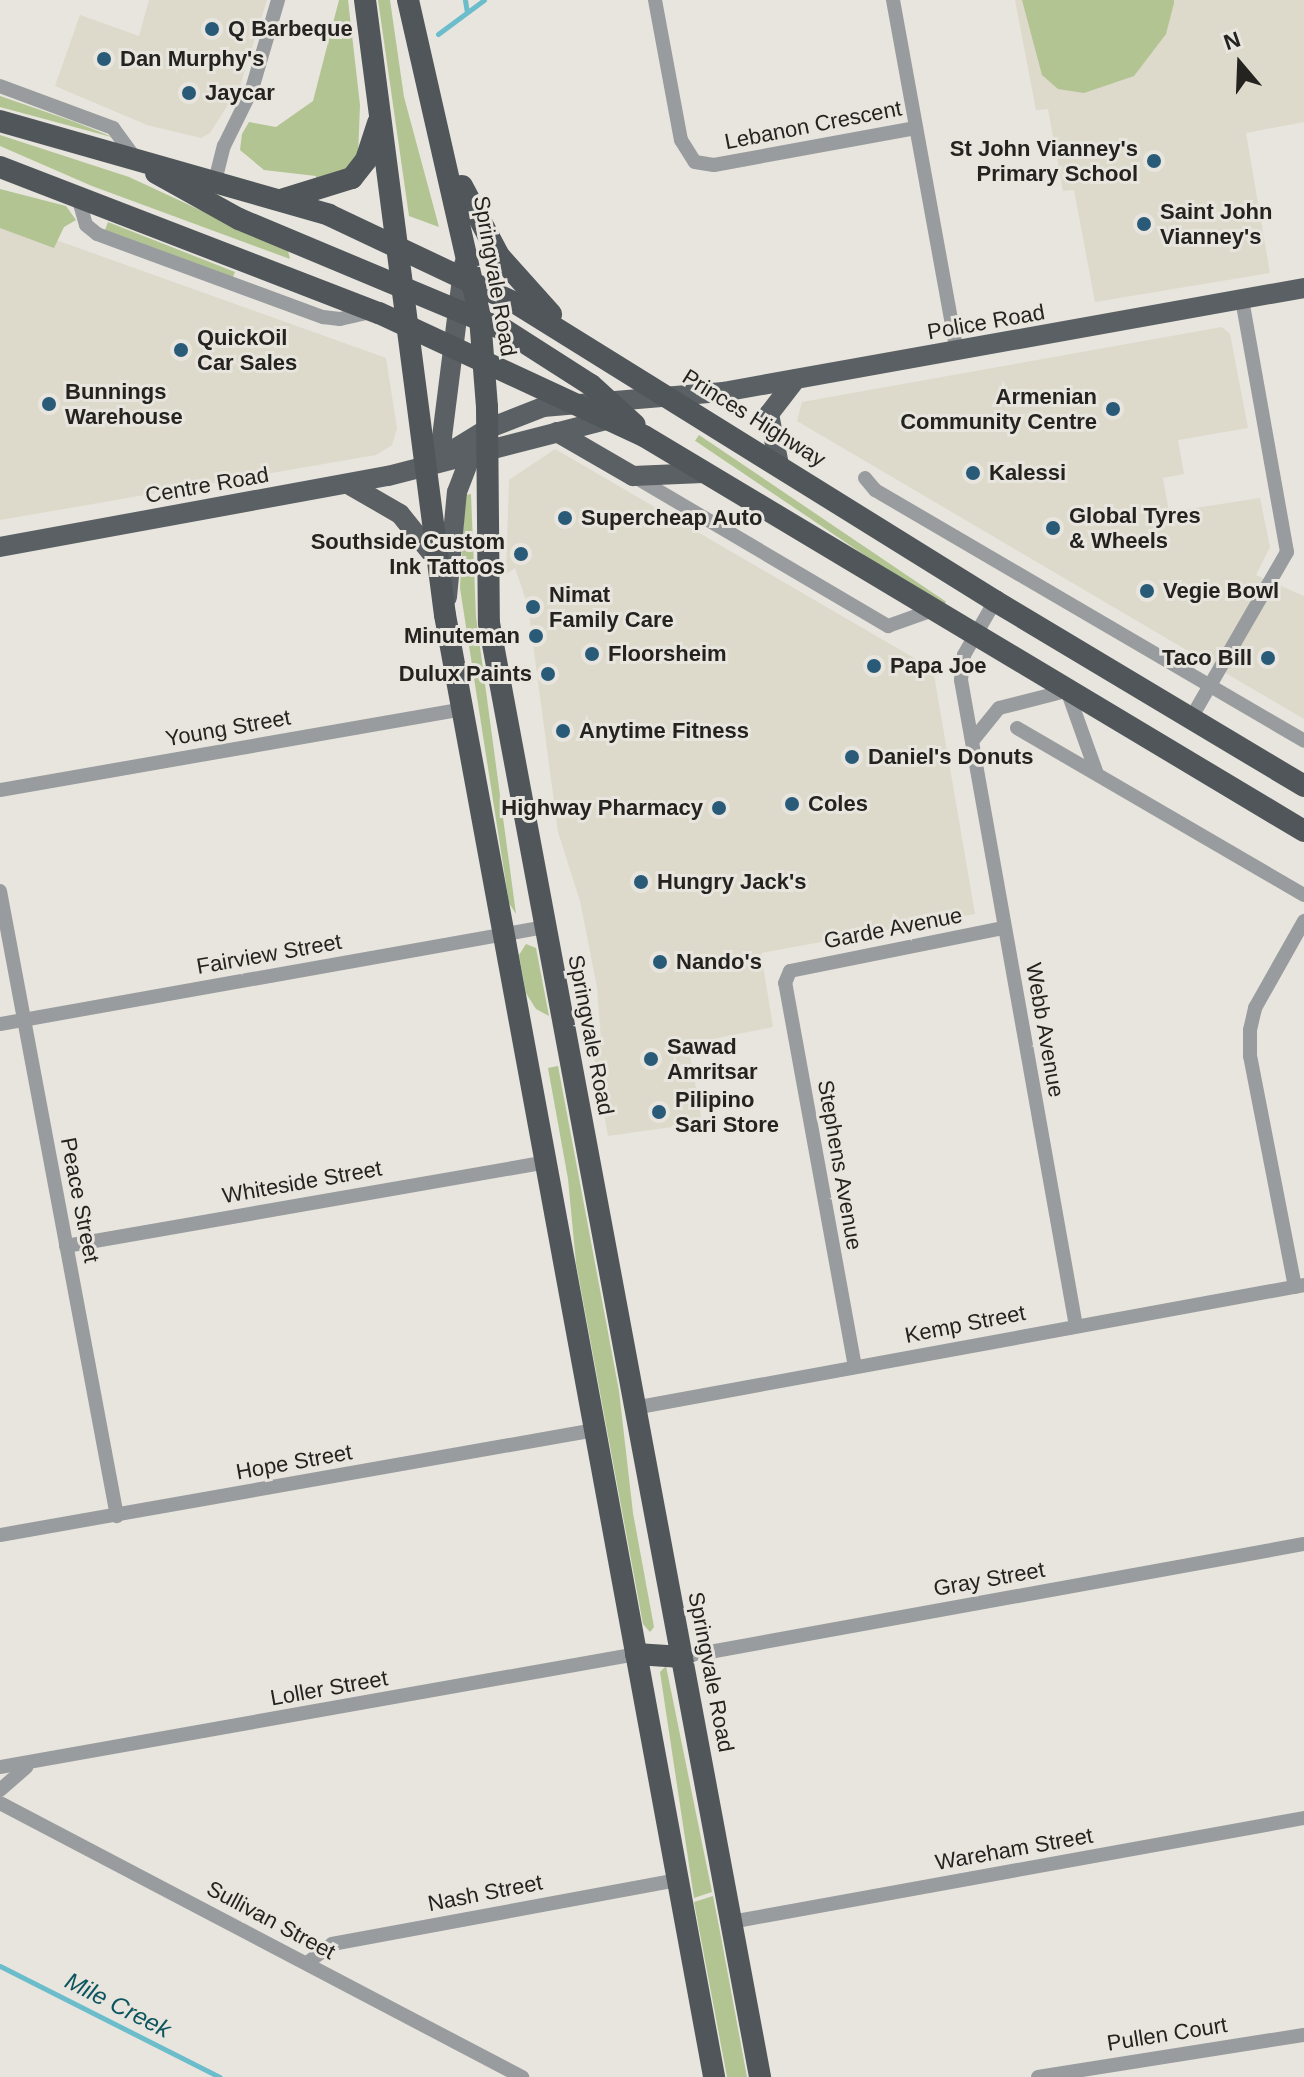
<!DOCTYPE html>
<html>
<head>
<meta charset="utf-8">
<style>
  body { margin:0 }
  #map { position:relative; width:1304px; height:2077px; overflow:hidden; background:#e7e5dd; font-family:Arial,sans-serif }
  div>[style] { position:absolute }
  .built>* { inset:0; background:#ddd9cb }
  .green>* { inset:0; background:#b2c491; transform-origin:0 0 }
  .stream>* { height:5px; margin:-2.5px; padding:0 2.5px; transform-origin:2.5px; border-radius:2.5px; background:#6bbdcb }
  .minor>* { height:14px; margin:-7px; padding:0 7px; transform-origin:7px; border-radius:7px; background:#999c9e }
  .primary>* { height:20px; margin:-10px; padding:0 10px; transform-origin:10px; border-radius:10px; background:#5b6064 }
  .trunk>* { height:22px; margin:-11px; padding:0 11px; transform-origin:11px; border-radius:11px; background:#50565a }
  .dots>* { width:22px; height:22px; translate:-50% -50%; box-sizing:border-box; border:4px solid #e7e5dd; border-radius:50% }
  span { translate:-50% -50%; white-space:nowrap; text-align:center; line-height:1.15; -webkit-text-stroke:6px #e7e5dd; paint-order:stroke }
  .poi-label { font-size:22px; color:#242320; font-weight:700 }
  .left { translate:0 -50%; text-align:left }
  .right { translate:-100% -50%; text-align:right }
  .street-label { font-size:22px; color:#242320 }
  .water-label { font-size:24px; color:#0c555f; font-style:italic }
  .north { position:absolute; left:1200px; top:24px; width:80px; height:80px; -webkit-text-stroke:6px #e7e5dd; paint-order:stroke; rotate:341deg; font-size:22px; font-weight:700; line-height:32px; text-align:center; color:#242320 }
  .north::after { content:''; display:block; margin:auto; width:28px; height:36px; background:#242320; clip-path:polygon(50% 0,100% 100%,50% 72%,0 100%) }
</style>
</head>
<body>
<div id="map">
  <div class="built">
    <div style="clip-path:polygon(149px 0,267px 0,240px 86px,210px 133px,201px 138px,147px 125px,55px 86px,80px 15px,139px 36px)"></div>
    <div style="clip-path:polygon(1015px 0,1304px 0,1304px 122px,1246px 133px,1270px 273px,1095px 302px,1074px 190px,1063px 191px,1048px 109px,1036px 110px)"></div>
    <div style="clip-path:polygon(0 220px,386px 358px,397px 428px,392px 445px,376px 455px,0 520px)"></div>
    <div style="clip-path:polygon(1222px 327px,1230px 334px,1248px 428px,1178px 440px,1184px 474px,1163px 478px,1169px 512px,1260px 498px,1270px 547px,1256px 575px,1304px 596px,1304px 719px,797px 421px,802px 402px)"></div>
    <div style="clip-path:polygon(555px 449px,933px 669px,975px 914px,761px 953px,773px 1027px,688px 1044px,701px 1116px,693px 1124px,608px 1136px,594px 1058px,601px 1040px,597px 987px,580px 901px,558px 832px,528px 606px,515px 568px,506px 574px,509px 480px)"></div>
  </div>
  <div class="green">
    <div style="clip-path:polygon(339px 0,348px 0,360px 105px,358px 156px,351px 168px,316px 182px,316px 176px,264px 170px,240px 150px,242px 134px,249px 122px,276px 127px,313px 101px)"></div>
    <div style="clip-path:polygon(378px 0,390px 0,404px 97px,439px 227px,409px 216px)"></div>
    <div style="clip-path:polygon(1022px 0,1174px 0,1174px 3px,1166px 34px,1134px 76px,1084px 93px,1058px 89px,1042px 75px)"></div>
    <div style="clip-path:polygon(0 96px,75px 122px,115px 138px,0 107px)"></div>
    <div style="clip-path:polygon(0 135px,129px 177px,288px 251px,290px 259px,92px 186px,0 146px)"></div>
    <div style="clip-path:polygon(0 189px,66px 206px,76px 220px,64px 227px,54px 248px,0 228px)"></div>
    <div style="clip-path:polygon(108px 222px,235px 272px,233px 277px,105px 230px)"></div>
    <div style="left:699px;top:435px;width:298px;height:7px;rotate:34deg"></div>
    <div style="clip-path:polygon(471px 494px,476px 617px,516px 914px,509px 903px,460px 588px,465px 495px)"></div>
    <div style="clip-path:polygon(526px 944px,536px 948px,549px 1016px,536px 1009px,526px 993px,519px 955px)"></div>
    <div style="clip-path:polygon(558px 1066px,619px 1391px,633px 1513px,654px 1627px,650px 1632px,643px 1624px,576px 1263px,568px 1179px,548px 1068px)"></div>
    <div style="clip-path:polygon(666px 1666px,712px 1892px,694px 1898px,660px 1672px)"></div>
    <div style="clip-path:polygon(713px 1896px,721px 1937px,747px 2077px,727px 2077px,694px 1902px)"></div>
  </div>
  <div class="stream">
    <div style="left:465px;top:0;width:12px;rotate:81deg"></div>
    <div style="left:438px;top:34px;width:57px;rotate:-36.5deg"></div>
    <div style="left:0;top:1966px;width:246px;rotate:26.8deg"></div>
  </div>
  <div class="minor">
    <div style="left:655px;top:0;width:142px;rotate:79.5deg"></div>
    <div style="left:681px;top:140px;width:26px;rotate:58deg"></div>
    <div style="left:695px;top:162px;width:19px;rotate:9deg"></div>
    <div style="left:714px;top:165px;width:205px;rotate:-10.4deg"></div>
    <div style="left:893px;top:0;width:358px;rotate:79.7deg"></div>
    <div style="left:0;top:86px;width:121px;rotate:20.4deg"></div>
    <div style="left:113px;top:128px;width:42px;rotate:53.7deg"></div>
    <div style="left:215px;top:181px;width:36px;rotate:-76deg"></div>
    <div style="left:224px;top:146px;width:64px;rotate:-63.8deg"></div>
    <div style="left:252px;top:89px;width:93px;rotate:-73.7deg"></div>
    <div style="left:78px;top:197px;width:29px;rotate:74deg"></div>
    <div style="left:86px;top:225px;width:14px;rotate:39deg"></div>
    <div style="left:97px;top:234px;width:241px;rotate:20.2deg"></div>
    <div style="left:323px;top:317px;width:17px;rotate:7deg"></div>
    <div style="left:340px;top:319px;width:35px;rotate:-13deg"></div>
    <div style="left:635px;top:477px;width:294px;rotate:30.5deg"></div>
    <div style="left:888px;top:626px;width:45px;rotate:-19.7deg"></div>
    <div style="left:865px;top:478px;width:16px;rotate:50deg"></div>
    <div style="left:875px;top:490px;width:497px;rotate:30.3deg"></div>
    <div style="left:995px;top:601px;width:62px;rotate:119.9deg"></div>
    <div style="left:964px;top:655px;width:25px;rotate:97deg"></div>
    <div style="left:961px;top:680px;width:656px;rotate:79.91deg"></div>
    <div style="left:1068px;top:693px;width:83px;rotate:70.3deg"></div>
    <div style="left:1190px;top:720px;width:194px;rotate:-60deg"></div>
    <div style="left:1287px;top:552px;width:257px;rotate:-100.1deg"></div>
    <div style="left:1017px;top:728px;width:332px;rotate:30.2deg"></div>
    <div style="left:973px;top:740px;width:41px;rotate:-50.9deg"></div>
    <div style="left:999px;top:708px;width:69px;rotate:-14.2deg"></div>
    <div style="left:0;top:790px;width:470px;rotate:-9.9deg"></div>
    <div style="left:0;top:891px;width:636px;rotate:79.4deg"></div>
    <div style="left:0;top:1024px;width:554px;rotate:-10.09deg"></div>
    <div style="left:66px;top:1246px;width:487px;rotate:-9.9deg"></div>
    <div style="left:1295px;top:1287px;width:235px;rotate:-101deg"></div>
    <div style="left:1250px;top:1056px;width:26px;rotate:-90deg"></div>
    <div style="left:1250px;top:1030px;width:23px;rotate:-77deg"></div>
    <div style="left:1255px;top:1008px;width:100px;rotate:-60.6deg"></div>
    <div style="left:855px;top:1367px;width:390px;rotate:-100.3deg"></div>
    <div style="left:785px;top:983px;width:13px;rotate:-67deg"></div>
    <div style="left:790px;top:971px;width:218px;rotate:-11.4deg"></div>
    <div style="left:634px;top:1408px;width:681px;rotate:-10.4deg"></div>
    <div style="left:0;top:1535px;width:604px;rotate:-10.01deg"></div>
    <div style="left:682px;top:1657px;width:632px;rotate:-10.3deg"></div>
    <div style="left:0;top:1767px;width:646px;rotate:-10.07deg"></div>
    <div style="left:0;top:1790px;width:35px;rotate:-41deg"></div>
    <div style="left:0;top:1803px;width:590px;rotate:27.7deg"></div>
    <div style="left:731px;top:1922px;width:582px;rotate:-10.29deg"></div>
    <div style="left:307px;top:1963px;width:31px;rotate:-37deg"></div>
    <div style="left:332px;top:1944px;width:352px;rotate:-10.5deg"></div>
    <div style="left:1038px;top:2077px;width:269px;rotate:-9deg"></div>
  </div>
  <div class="primary">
    <div style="left:557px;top:432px;width:88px;rotate:30.1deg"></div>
    <div style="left:633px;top:476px;width:70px;rotate:-2.5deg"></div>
    <div style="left:430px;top:460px;width:26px;rotate:-62deg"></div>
    <div style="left:442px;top:437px;width:174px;rotate:-82.8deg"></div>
    <div style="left:779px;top:465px;width:52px;rotate:-101.1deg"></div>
    <div style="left:769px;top:414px;width:44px;rotate:-52.4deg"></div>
    <div style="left:422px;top:469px;width:76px;rotate:-31.6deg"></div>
    <div style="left:487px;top:429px;width:60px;rotate:-21.4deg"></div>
    <div style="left:543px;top:407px;width:181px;rotate:-4.8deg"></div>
    <div style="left:723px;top:392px;width:590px;rotate:-10.15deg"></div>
    <div style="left:348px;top:484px;width:60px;rotate:30deg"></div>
    <div style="left:400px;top:514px;width:59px;rotate:51.2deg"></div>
    <div style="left:0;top:547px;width:394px;rotate:-10.4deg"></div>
    <div style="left:388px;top:476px;width:237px;rotate:-14.4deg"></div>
    <div style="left:447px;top:597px;width:105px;rotate:-84.6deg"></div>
    <div style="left:457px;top:492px;width:42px;rotate:-69deg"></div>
  </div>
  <div class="trunk">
    <div style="left:365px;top:0;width:620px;rotate:82.59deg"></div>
    <div style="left:445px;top:615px;width:1487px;rotate:79.57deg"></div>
    <div style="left:408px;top:0;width:326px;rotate:77.2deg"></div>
    <div style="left:480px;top:318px;width:89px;rotate:85.5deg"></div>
    <div style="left:487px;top:407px;width:216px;rotate:89.5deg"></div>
    <div style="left:489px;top:623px;width:1479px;rotate:79.44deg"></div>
    <div style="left:0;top:121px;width:342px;rotate:15.9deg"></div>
    <div style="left:329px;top:215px;width:208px;rotate:25.3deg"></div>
    <div style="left:517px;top:304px;width:563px;rotate:31.85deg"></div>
    <div style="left:995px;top:601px;width:360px;rotate:30.9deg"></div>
    <div style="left:0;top:167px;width:406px;rotate:21.1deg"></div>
    <div style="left:379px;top:313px;width:292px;rotate:24.9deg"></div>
    <div style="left:644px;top:436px;width:769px;rotate:30.9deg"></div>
    <div style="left:156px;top:173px;width:95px;rotate:29deg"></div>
    <div style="left:239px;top:219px;width:288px;rotate:22.7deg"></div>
    <div style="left:505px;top:330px;width:102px;rotate:32.6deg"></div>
    <div style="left:591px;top:385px;width:59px;rotate:42.3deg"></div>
    <div style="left:462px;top:186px;width:79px;rotate:62.1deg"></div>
    <div style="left:499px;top:256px;width:78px;rotate:48.1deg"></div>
    <div style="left:284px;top:199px;width:71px;rotate:-17.2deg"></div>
    <div style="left:352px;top:178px;width:23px;rotate:-52deg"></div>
    <div style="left:366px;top:160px;width:39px;rotate:-72deg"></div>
    <div style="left:636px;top:1654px;width:46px;rotate:3.7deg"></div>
  </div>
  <div class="dots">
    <div style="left:212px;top:29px;background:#295b79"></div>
    <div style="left:104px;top:59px;background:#295b79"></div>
    <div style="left:189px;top:93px;background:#295b79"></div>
    <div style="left:1154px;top:161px;background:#295b79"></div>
    <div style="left:1144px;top:224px;background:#295b79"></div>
    <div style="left:181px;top:350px;background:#295b79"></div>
    <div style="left:49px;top:404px;background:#295b79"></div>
    <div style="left:1113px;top:409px;background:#295b79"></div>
    <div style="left:973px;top:473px;background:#295b79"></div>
    <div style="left:565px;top:518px;background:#295b79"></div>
    <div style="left:1053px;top:528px;background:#295b79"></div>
    <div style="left:521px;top:554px;background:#295b79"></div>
    <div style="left:1147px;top:591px;background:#295b79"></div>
    <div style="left:533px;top:607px;background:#295b79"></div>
    <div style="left:536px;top:636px;background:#295b79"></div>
    <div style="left:592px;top:654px;background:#295b79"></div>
    <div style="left:1268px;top:658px;background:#295b79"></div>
    <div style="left:874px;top:666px;background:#295b79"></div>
    <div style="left:548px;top:674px;background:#295b79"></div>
    <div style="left:563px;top:731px;background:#295b79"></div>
    <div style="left:852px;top:757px;background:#295b79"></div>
    <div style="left:792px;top:804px;background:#295b79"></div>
    <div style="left:719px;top:808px;background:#295b79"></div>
    <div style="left:641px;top:882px;background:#295b79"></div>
    <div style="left:660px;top:962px;background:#295b79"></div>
    <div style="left:651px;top:1059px;background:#295b79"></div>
    <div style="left:659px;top:1112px;background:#295b79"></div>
  </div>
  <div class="poi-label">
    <span class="left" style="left:228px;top:29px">Q Barbeque</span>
    <span class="left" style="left:120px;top:59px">Dan Murphy's</span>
    <span class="left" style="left:205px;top:93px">Jaycar</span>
    <span class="right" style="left:1138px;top:161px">St John Vianney's<br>Primary School</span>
    <span class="left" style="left:1160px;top:224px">Saint John<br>Vianney's</span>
    <span class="left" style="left:197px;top:350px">QuickOil<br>Car Sales</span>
    <span class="left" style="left:65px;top:404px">Bunnings<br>Warehouse</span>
    <span class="right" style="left:1097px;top:409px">Armenian<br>Community Centre</span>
    <span class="left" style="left:989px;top:473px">Kalessi</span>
    <span class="left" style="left:1069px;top:528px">Global Tyres<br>&amp; Wheels</span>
    <span class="left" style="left:581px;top:518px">Supercheap Auto</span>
    <span class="right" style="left:505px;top:554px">Southside Custom<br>Ink Tattoos</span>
    <span class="left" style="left:1163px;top:591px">Vegie Bowl</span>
    <span class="left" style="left:549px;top:607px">Nimat<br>Family Care</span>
    <span class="right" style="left:520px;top:636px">Minuteman</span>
    <span class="left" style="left:608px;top:654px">Floorsheim</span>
    <span class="right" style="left:1252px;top:658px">Taco Bill</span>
    <span class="left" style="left:890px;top:666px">Papa Joe</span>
    <span class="right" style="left:532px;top:674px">Dulux Paints</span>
    <span class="left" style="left:579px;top:731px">Anytime Fitness</span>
    <span class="left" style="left:868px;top:757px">Daniel's Donuts</span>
    <span class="left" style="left:808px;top:804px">Coles</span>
    <span class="right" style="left:703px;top:808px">Highway Pharmacy</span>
    <span class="left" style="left:657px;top:882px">Hungry Jack's</span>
    <span class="left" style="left:676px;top:962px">Nando's</span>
    <span class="left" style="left:667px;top:1059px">Sawad<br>Amritsar</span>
    <span class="left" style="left:675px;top:1112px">Pilipino<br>Sari Store</span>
  </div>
  <div class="street-label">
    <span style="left:813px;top:125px;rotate:-11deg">Lebanon Crescent</span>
    <span style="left:495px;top:276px;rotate:80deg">Springvale Road</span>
    <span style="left:986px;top:322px;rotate:-10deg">Police Road</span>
    <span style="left:754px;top:418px;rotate:32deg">Princes Highway</span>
    <span style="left:207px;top:485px;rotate:-10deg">Centre Road</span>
    <span style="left:228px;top:728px;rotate:-10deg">Young Street</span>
    <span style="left:893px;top:928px;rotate:-11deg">Garde Avenue</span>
    <span style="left:269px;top:954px;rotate:-10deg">Fairview Street</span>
    <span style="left:1045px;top:1030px;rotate:80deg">Webb Avenue</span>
    <span style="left:591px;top:1035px;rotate:79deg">Springvale Road</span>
    <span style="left:840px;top:1165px;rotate:80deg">Stephens Avenue</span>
    <span style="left:302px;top:1182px;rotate:-10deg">Whiteside Street</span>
    <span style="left:80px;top:1200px;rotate:79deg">Peace Street</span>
    <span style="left:965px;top:1324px;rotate:-11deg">Kemp Street</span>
    <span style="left:294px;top:1462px;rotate:-10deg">Hope Street</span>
    <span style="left:989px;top:1579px;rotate:-10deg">Gray Street</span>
    <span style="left:711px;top:1672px;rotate:79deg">Springvale Road</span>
    <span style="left:329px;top:1688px;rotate:-10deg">Loller Street</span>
    <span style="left:1014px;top:1849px;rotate:-10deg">Wareham Street</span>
    <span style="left:485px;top:1893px;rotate:-11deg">Nash Street</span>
    <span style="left:271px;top:1920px;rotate:28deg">Sullivan Street</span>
    <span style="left:1167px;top:2034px;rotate:-9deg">Pullen Court</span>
  </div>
  <div class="water-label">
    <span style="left:118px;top:2005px;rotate:27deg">Mile Creek</span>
  </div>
  <div class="north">N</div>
</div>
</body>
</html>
